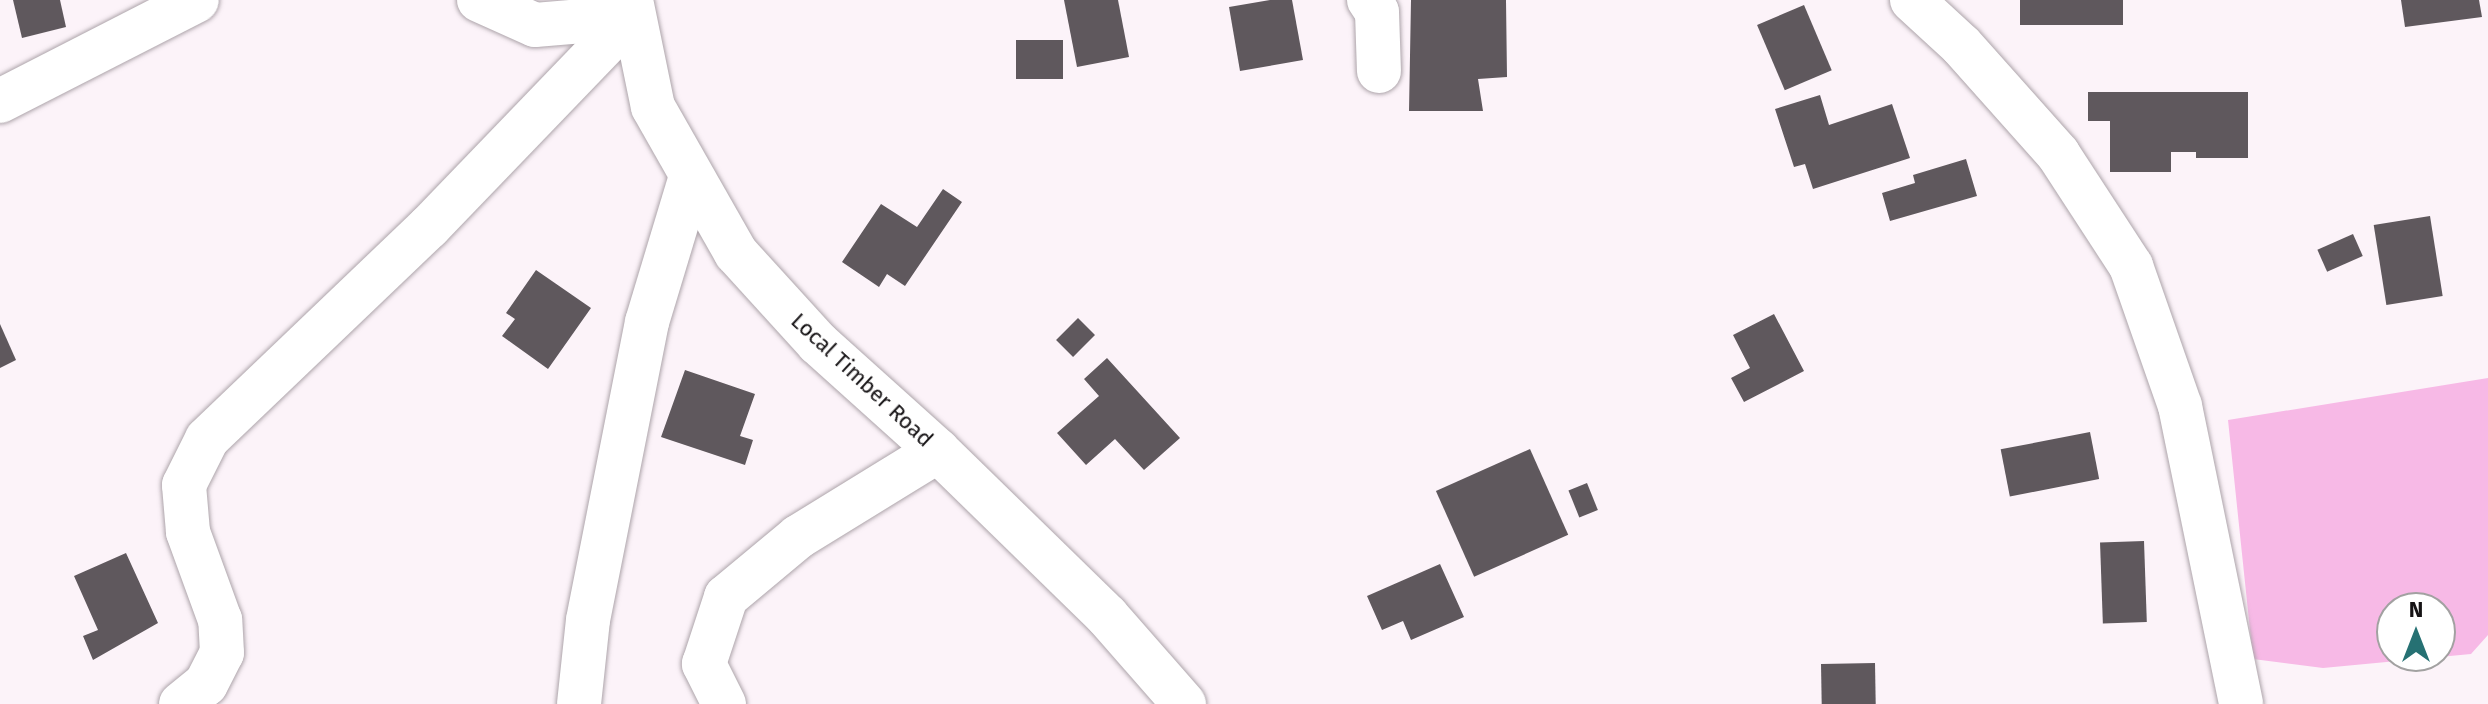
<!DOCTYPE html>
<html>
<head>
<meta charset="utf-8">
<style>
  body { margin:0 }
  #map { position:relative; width:2488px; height:704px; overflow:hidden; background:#fcf3f9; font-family:"Fira Sans",sans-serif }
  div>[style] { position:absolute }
  .green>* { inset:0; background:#f7b9e6 }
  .building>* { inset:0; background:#5f585d; transform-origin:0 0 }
  .roads { filter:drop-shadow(0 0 2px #ada4aa) drop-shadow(0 0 2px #ada4aa) }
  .minor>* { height:44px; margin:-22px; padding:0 22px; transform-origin:22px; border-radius:22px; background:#fff }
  span { translate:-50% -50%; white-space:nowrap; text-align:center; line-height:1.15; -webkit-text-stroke:8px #fff; paint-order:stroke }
  .street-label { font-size:22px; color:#161315 }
  .north { position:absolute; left:2376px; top:592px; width:80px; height:80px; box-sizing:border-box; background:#fff; border:2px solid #a2a1a1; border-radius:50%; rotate:0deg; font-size:22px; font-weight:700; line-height:32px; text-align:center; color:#161315 }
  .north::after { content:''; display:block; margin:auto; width:28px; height:36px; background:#267173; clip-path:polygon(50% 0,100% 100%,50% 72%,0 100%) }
</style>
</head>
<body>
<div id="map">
  <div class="green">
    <div style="clip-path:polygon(evenodd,2488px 378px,2488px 635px,2471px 654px,2323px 668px,2253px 659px,2228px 420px,2488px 378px,2392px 608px,2440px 608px,2440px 656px,2392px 656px,2392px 608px)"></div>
  </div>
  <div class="building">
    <div style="clip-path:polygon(13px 0,60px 0,66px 27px,22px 38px)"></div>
    <div style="clip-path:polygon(1064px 0,1118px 0,1129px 57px,1077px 67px)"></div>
    <div style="clip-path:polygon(1270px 0,1292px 0,1303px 60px,1240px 71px,1229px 7px)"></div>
    <div style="clip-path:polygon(1411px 0,1506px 0,1507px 77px,1478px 79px,1483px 111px,1409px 111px)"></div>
    <div style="left:2020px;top:0;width:103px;height:25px"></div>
    <div style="clip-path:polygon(2401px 0,2479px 0,2482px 17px,2405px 27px)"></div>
    <div style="left:1804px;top:5px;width:71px;height:51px;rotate:67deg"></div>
    <div style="left:1016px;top:40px;width:47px;height:39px"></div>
    <div style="clip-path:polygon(2088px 92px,2248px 92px,2248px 158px,2196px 158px,2196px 152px,2171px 152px,2171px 172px,2110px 172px,2110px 121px,2088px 121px)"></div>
    <div style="clip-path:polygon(1820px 95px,1829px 125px,1892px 104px,1910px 158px,1813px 189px,1805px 164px,1794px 167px,1775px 109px)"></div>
    <div style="clip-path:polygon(1966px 159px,1977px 196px,1890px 221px,1882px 193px,1915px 183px,1913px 175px)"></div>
    <div style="clip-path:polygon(943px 189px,962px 202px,905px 286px,887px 274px,879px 287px,842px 262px,881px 204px,917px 227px)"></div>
    <div style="left:2430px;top:216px;width:81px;height:57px;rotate:81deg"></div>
    <div style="left:2353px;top:234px;width:24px;height:39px;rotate:66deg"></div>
    <div style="clip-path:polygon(536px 270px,591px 308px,548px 369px,502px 336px,515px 319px,506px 313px)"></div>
    <div style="clip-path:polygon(1774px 314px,1804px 371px,1744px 402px,1731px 378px,1750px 368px,1733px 335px)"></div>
    <div style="left:1078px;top:318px;width:24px;height:31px;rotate:45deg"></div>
    <div style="clip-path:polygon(0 324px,16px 360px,0 368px)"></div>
    <div style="clip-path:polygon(1107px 358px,1180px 438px,1144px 470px,1115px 439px,1086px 465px,1057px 433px,1099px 396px,1084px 379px)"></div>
    <div style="clip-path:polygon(685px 370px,755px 394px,740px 436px,753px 440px,745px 465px,661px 437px)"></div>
    <div style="left:2090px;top:432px;width:48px;height:91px;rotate:79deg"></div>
    <div style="left:1530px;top:449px;width:94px;height:103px;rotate:66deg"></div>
    <div style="left:1587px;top:483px;width:29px;height:20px;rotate:68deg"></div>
    <div style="left:2144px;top:541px;width:81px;height:44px;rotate:88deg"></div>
    <div style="clip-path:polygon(126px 553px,158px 623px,93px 660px,83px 636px,98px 630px,74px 576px)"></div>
    <div style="clip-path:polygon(1440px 564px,1464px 617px,1411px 640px,1403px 621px,1382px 630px,1367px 596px)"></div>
    <div style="left:1875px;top:663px;width:41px;height:54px;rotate:89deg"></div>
  </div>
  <div class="roads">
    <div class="minor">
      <div style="left:479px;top:0;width:61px;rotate:24.1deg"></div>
      <div style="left:535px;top:25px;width:96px;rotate:-4.8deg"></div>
      <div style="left:631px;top:0;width:109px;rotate:78.4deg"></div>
      <div style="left:653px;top:107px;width:168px;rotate:60.4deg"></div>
      <div style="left:736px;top:253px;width:122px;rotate:47.7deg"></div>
      <div style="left:818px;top:343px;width:161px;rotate:42deg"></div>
      <div style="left:938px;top:451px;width:236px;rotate:44.3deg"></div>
      <div style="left:1107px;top:616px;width:117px;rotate:48.8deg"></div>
      <div style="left:1369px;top:0;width:14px;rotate:56deg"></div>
      <div style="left:1377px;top:12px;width:59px;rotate:88.1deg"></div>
      <div style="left:1912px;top:0;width:67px;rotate:42.6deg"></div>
      <div style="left:1961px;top:45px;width:146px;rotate:48.3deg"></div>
      <div style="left:2058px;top:154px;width:134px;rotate:56.9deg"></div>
      <div style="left:2131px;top:266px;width:148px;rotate:70.7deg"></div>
      <div style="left:2180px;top:406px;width:304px;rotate:78.4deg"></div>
      <div style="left:0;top:101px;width:221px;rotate:-27.1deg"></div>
      <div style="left:181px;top:704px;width:32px;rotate:-39deg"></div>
      <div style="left:206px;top:684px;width:35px;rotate:-63deg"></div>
      <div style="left:222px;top:653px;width:33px;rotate:-93deg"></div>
      <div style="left:220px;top:620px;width:94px;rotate:-110deg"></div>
      <div style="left:188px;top:532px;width:47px;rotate:-94.9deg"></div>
      <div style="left:184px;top:485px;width:51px;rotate:-63.4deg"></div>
      <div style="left:207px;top:439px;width:307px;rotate:-43.7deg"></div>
      <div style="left:429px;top:227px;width:291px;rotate:-46.1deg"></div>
      <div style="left:579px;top:704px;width:84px;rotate:-83.9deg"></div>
      <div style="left:588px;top:620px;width:304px;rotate:-78.8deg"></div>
      <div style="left:647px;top:322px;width:148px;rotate:-73.2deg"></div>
      <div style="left:724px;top:704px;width:45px;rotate:-116.6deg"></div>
      <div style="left:704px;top:664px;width:71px;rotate:-71.8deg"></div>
      <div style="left:726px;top:597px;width:94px;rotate:-39.8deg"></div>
      <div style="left:798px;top:537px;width:164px;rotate:-31.6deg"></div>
    </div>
  </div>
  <div class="street-label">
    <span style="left:862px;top:380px;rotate:43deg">Local Timber Road</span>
  </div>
  <div class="north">N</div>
</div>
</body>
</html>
